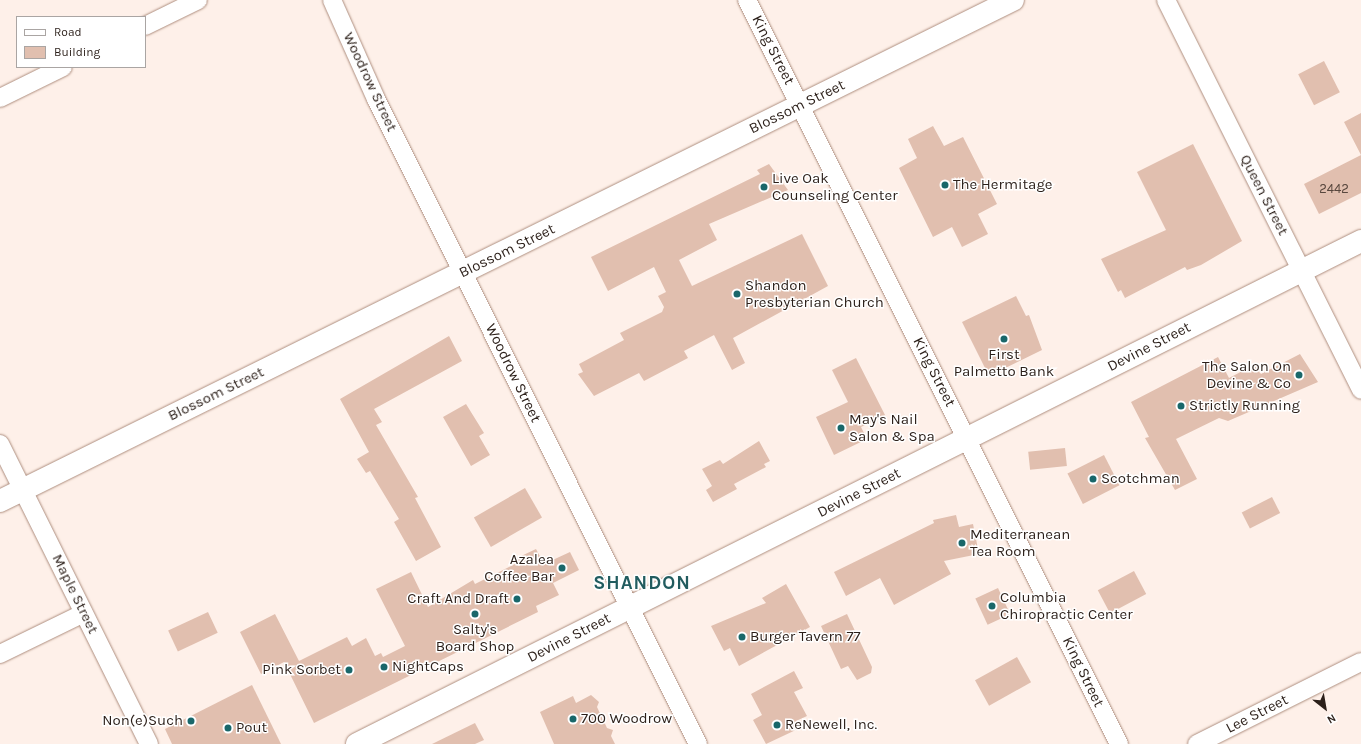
<!DOCTYPE html>
<html>
<head>
<meta charset="utf-8">
<style>
  body { margin:0 }
  #map { position:relative; width:1361px; height:744px; overflow:hidden; background:#fef0e9; font-family:Karla,sans-serif }
  div>[style] { position:absolute }
  .building>* { inset:0; background:#e1bfaf; transform-origin:0 0 }
  .roads { filter:drop-shadow(0 0 1px #ae8e7f) drop-shadow(0 0 1px #ae8e7f) }
  .minor>* { height:18px; margin:-9px; padding:0 9px; transform-origin:9px; border-radius:9px; background:#fff }
  .tertiary>* { height:22px; margin:-11px; padding:0 11px; transform-origin:11px; border-radius:11px; background:#fff }
  .secondary>* { height:22px; margin:-11px; padding:0 11px; transform-origin:11px; border-radius:11px; background:#fff }
  .dots>* { width:11px; height:11px; translate:-50% -50%; box-sizing:border-box; border:2px solid #fff; border-radius:50% }
  span { translate:-50% -50%; white-space:nowrap; text-align:center; line-height:1.15; -webkit-text-stroke:3px #fff; paint-order:stroke }
  .number-label { font-size:13px; color:#58473e }
  .number-label span { -webkit-text-stroke-width:0 }
  .street-label { font-size:15px; color:#2b1f19 }
  .poi-label { font-size:15px; color:#2b1f19 }
  .left { translate:0 -50%; text-align:left }
  .right { translate:-100% -50%; text-align:right }
  .district-label { font-size:19px; color:#225c5f; font-weight:700; letter-spacing:1px }
  .legend { position:absolute; left:16px; top:16px; width:130px; height:52px; box-sizing:border-box; background:#fff; border:1px solid #aaa5a3; margin:0; padding:5px 7px; list-style:none; font-size:12px; color:#2b1f19 }
  .legend li { display:flex; align-items:center; gap:8px; height:20px }
  .legend b { width:20px; border:1px solid #aaa5a3 }
  .north { position:absolute; left:1305px; top:688px; width:40px; height:40px; -webkit-text-stroke:3px #fff; paint-order:stroke; rotate:149deg; font-size:11px; font-weight:700; line-height:16px; text-align:center; color:#2b1f19 }
  .north::after { content:''; display:block; margin:auto; width:14px; height:18px; background:#2b1f19; clip-path:polygon(50% 0,100% 100%,50% 72%,0 100%) }
</style>
</head>
<body>
<div id="map">
  <div class="building">
    <div style="left:1324px;top:61px;width:35px;height:29px;rotate:63deg"></div>
    <div style="clip-path:polygon(1361px 113px,1361px 193px,1319px 214px,1304px 184px,1361px 155px,1344px 122px)"></div>
    <div style="clip-path:polygon(933px 126px,944px 146px,963px 137px,997px 204px,978px 214px,988px 234px,962px 247px,952px 227px,933px 237px,899px 168px,917px 158px,908px 139px)"></div>
    <div style="clip-path:polygon(1193px 144px,1242px 241px,1201px 265px,1187px 270px,1185px 267px,1125px 298px,1121px 290px,1118px 292px,1101px 259px,1166px 230px,1137px 172px)"></div>
    <div style="clip-path:polygon(769px 164px,788px 190px,709px 224px,717px 240px,679px 260px,692px 286px,802px 234px,828px 286px,733px 338px,745px 363px,732px 370px,714px 335px,684px 351px,688px 358px,644px 381px,639px 373px,594px 396px,578px 374px,583px 372px,579px 364px,624px 340px,620px 333px,662px 312px,664px 307px,658px 296px,666px 292px,654px 267px,608px 291px,591px 257px,760px 174px,757px 170px)"></div>
    <div style="clip-path:polygon(1016px 296px,1026px 316px,1029px 315px,1042px 350px,989px 376px,962px 322px)"></div>
    <div style="clip-path:polygon(449px 336px,462px 361px,374px 409px,382px 422px,376px 425px,418px 497px,415px 498px,441px 547px,416px 561px,394px 522px,399px 519px,370px 471px,366px 473px,357px 459px,369px 452px,340px 399px)"></div>
    <div style="clip-path:polygon(1300px 354px,1318px 382px,1228px 421px,1219px 418px,1176px 439px,1197px 479px,1175px 490px,1145px 438px,1149px 437px,1131px 402px,1218px 357px,1229px 378px,1254px 365px,1261px 374px)"></div>
    <div style="clip-path:polygon(856px 358px,885px 415px,861px 427px,867px 439px,834px 455px,816px 417px,848px 402px,832px 370px)"></div>
    <div style="clip-path:polygon(466px 404px,484px 433px,479px 436px,490px 455px,471px 466px,443px 417px)"></div>
    <div style="clip-path:polygon(759px 441px,770px 461px,764px 464px,766px 467px,734px 484px,737px 489px,713px 502px,706px 490px,712px 486px,702px 469px,720px 460px,723px 464px)"></div>
    <div style="left:1065px;top:448px;width:18px;height:37px;rotate:84deg"></div>
    <div style="left:1104px;top:455px;width:34px;height:41px;rotate:63deg"></div>
    <div style="left:525px;top:488px;width:34px;height:59px;rotate:60deg"></div>
    <div style="left:1272px;top:497px;width:18px;height:34px;rotate:63deg"></div>
    <div style="clip-path:polygon(956px 515px,959px 527px,973px 524px,979px 554px,944px 561px,951px 574px,894px 605px,880px 578px,846px 596px,834px 572px,934px 523px,933px 520px)"></div>
    <div style="clip-path:polygon(536px 549px,544px 564px,570px 552px,579px 570px,553px 583px,559px 595px,536px 606px,538px 612px,314px 723px,284px 662px,261px 674px,240px 632px,275px 614px,299px 661px,347px 637px,352px 646px,366px 638px,375px 656px,381px 653px,383px 657px,405px 646px,376px 589px,411px 572px,428px 607px,473px 580px,475px 584px,519px 562px,517px 558px)"></div>
    <div style="left:1134px;top:571px;width:26px;height:41px;rotate:62deg"></div>
    <div style="clip-path:polygon(786px 584px,810px 627px,739px 666px,730px 648px,724px 651px,711px 626px,766px 603px,762px 598px)"></div>
    <div style="left:998px;top:588px;width:29px;height:25px;rotate:65deg"></div>
    <div style="left:208px;top:612px;width:23px;height:44px;rotate:65deg"></div>
    <div style="clip-path:polygon(847px 614px,872px 667px,871px 673px,857px 680px,848px 666px,841px 669px,821px 626px)"></div>
    <div style="left:1017px;top:657px;width:29px;height:48px;rotate:61deg"></div>
    <div style="clip-path:polygon(794px 671px,803px 688px,794px 692px,807px 716px,796px 721px,800px 728px,766px 744px,753px 720px,762px 715px,751px 694px)"></div>
    <div style="clip-path:polygon(252px 685px,281px 744px,172px 744px,165px 729px)"></div>
    <div style="clip-path:polygon(591px 695px,599px 702px,597px 707px,607px 728px,613px 730px,611px 736px,615px 744px,554px 744px,540px 712px,573px 696px,576px 703px)"></div>
    <div style="clip-path:polygon(475px 723px,484px 740px,475px 744px,432px 744px)"></div>
  </div>
  <div class="roads">
    <div class="minor">
      <div style="left:332px;top:0;width:108px;rotate:66deg"></div>
      <div style="left:376px;top:99px;width:721px;rotate:63.47deg"></div>
      <div style="left:747px;top:0;width:832px;rotate:63.43deg"></div>
      <div style="left:1166px;top:0;width:436px;rotate:63.4deg"></div>
      <div style="left:145px;top:26px;width:59px;rotate:-26.1deg"></div>
      <div style="left:0;top:98px;width:70px;rotate:-26.2deg"></div>
      <div style="left:0;top:444px;width:335px;rotate:63.6deg"></div>
      <div style="left:0;top:654px;width:93px;rotate:-26deg"></div>
      <div style="left:1197px;top:744px;width:183px;rotate:-26.6deg"></div>
    </div>
    <div class="tertiary">
      <div style="left:0;top:501px;width:1130px;rotate:-26.32deg"></div>
    </div>
    <div class="secondary">
      <div style="left:357px;top:744px;width:1123px;rotate:-26.61deg"></div>
    </div>
  </div>
  <div class="dots">
    <div style="left:945px;top:185px;background:#19676a"></div>
    <div style="left:764px;top:187px;background:#19676a"></div>
    <div style="left:737px;top:294px;background:#19676a"></div>
    <div style="left:1004px;top:339px;background:#19676a"></div>
    <div style="left:1299px;top:375px;background:#19676a"></div>
    <div style="left:1181px;top:406px;background:#19676a"></div>
    <div style="left:841px;top:428px;background:#19676a"></div>
    <div style="left:1093px;top:479px;background:#19676a"></div>
    <div style="left:962px;top:543px;background:#19676a"></div>
    <div style="left:562px;top:568px;background:#19676a"></div>
    <div style="left:517px;top:599px;background:#19676a"></div>
    <div style="left:992px;top:606px;background:#19676a"></div>
    <div style="left:475px;top:614px;background:#19676a"></div>
    <div style="left:742px;top:637px;background:#19676a"></div>
    <div style="left:384px;top:667px;background:#19676a"></div>
    <div style="left:349px;top:670px;background:#19676a"></div>
    <div style="left:573px;top:719px;background:#19676a"></div>
    <div style="left:191px;top:721px;background:#19676a"></div>
    <div style="left:777px;top:725px;background:#19676a"></div>
    <div style="left:228px;top:728px;background:#19676a"></div>
  </div>
  <div class="number-label">
    <span style="left:1334px;top:189px">2442</span>
  </div>
  <div class="street-label">
    <span style="left:773px;top:50px;rotate:63deg">King Street</span>
    <span style="left:370px;top:82px;rotate:65deg">Woodrow Street</span>
    <span style="left:797px;top:107px;rotate:-26deg">Blossom Street</span>
    <span style="left:1264px;top:195px;rotate:63deg">Queen Street</span>
    <span style="left:507px;top:251px;rotate:-26deg">Blossom Street</span>
    <span style="left:1149px;top:347px;rotate:-27deg">Devine Street</span>
    <span style="left:934px;top:372px;rotate:63deg">King Street</span>
    <span style="left:513px;top:373px;rotate:64deg">Woodrow Street</span>
    <span style="left:216px;top:394px;rotate:-26deg">Blossom Street</span>
    <span style="left:859px;top:493px;rotate:-27deg">Devine Street</span>
    <span style="left:75px;top:594px;rotate:64deg">Maple Street</span>
    <span style="left:569px;top:638px;rotate:-27deg">Devine Street</span>
    <span style="left:1083px;top:672px;rotate:64deg">King Street</span>
    <span style="left:1257px;top:714px;rotate:-27deg">Lee Street</span>
  </div>
  <div class="poi-label">
    <span class="left" style="left:772px;top:187px">Live Oak<br>Counseling Center</span>
    <span class="left" style="left:953px;top:185px">The Hermitage</span>
    <span class="left" style="left:745px;top:294px">Shandon<br>Presbyterian Church</span>
    <span style="left:1004px;top:363px">First<br>Palmetto Bank</span>
    <span class="right" style="left:1291px;top:375px">The Salon On<br>Devine &amp; Co</span>
    <span class="left" style="left:1189px;top:406px">Strictly Running</span>
    <span class="left" style="left:849px;top:428px">May's Nail<br>Salon &amp; Spa</span>
    <span class="left" style="left:1101px;top:479px">Scotchman</span>
    <span class="left" style="left:970px;top:543px">Mediterranean<br>Tea Room</span>
    <span class="right" style="left:554px;top:568px">Azalea<br>Coffee Bar</span>
    <span class="left" style="left:1000px;top:606px">Columbia<br>Chiropractic Center</span>
    <span class="right" style="left:509px;top:599px">Craft And Draft</span>
    <span style="left:475px;top:638px">Salty's<br>Board Shop</span>
    <span class="left" style="left:750px;top:637px">Burger Tavern 77</span>
    <span class="left" style="left:392px;top:667px">NightCaps</span>
    <span class="right" style="left:341px;top:670px">Pink Sorbet</span>
    <span class="left" style="left:581px;top:719px">700 Woodrow</span>
    <span class="right" style="left:183px;top:721px">Non(e)Such</span>
    <span class="left" style="left:785px;top:725px">ReNewell, Inc.</span>
    <span class="left" style="left:236px;top:728px">Pout</span>
  </div>
  <div class="district-label">
    <span style="left:642px;top:584px">SHANDON</span>
  </div>
  <ul class="legend">
  <li><b style="height:5px;background:#fff"></b>Road</li>
  <li><b style="height:11px;background:#e1bfaf"></b>Building</li>
  </ul>
  <div class="north">N</div>
</div>
</body>
</html>
